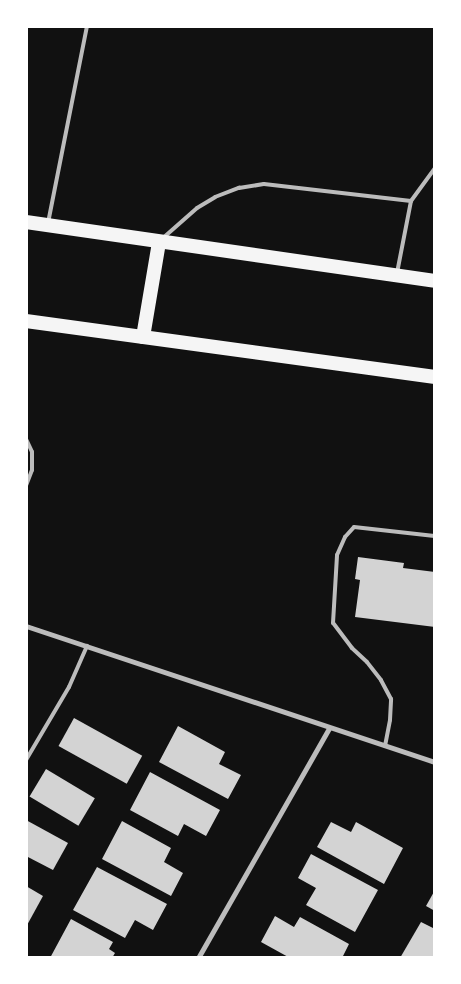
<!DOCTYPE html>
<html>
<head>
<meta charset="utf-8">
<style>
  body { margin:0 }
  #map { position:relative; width:461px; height:984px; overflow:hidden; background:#111; font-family:"Roboto Condensed",sans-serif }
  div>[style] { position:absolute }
  .building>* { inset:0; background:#d3d3d3; transform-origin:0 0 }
  .service>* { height:4px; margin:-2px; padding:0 2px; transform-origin:2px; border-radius:2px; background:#bcbcbc }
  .minor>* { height:5px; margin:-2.5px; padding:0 2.5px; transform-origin:2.5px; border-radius:2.5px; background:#bcbcbc }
  .trunk>* { height:14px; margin:-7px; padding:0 7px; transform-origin:7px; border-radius:7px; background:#f5f5f5 }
  span { translate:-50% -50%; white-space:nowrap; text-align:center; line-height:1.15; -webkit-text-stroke:4px #fff; paint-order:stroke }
  .frame { position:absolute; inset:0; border:28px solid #fff; pointer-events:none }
</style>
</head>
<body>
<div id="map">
  <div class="building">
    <div style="clip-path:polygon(358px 557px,404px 563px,403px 568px,435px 572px,435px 627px,355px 617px,360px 580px,355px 579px)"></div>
    <div style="left:74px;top:718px;width:78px;height:32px;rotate:29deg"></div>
    <div style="clip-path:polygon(178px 726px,225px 752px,219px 764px,241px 775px,228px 799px,159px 762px)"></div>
    <div style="left:46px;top:769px;width:57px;height:32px;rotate:31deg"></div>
    <div style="clip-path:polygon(150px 772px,220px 810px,206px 836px,184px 824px,178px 836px,130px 810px)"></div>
    <div style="clip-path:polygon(26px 820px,68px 843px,53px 870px,26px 856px)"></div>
    <div style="clip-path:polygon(122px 821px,171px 848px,164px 862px,183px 873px,171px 896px,102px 859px)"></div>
    <div style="clip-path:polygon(331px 822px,351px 832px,356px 822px,403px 848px,384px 884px,317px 847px)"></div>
    <div style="clip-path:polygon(311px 854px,378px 890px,355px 932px,306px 905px,316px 888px,298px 878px)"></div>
    <div style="clip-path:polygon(97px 867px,167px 904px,153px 930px,135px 920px,125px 938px,73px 910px)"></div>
    <div style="clip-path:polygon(26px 886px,43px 896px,26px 927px)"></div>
    <div style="clip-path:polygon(435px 890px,435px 911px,426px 906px)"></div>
    <div style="clip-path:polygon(275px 916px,294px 927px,300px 917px,349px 944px,342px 958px,290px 958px,261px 942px)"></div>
    <div style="clip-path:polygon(71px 919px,113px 942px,109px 949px,115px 953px,112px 958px,50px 958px)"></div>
    <div style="clip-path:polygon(421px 922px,435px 929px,435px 958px,400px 958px)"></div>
  </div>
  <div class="service">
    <div style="left:48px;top:223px;width:201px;rotate:-78.8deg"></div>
    <div style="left:163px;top:238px;width:45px;rotate:-41.4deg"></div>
    <div style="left:197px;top:208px;width:21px;rotate:-31deg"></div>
    <div style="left:215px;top:197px;width:26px;rotate:-21deg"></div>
    <div style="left:239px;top:188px;width:25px;rotate:-9deg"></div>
    <div style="left:264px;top:184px;width:148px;rotate:6.6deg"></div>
    <div style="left:397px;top:273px;width:73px;rotate:-79deg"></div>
    <div style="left:411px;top:201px;width:41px;rotate:-54deg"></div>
    <div style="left:26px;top:439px;width:14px;rotate:65deg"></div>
    <div style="left:32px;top:452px;width:18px;rotate:90deg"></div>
    <div style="left:32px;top:470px;width:17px;rotate:111deg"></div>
    <div style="left:385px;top:746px;width:26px;rotate:-79deg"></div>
    <div style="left:390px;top:720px;width:21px;rotate:-87deg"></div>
    <div style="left:391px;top:699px;width:21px;rotate:-118deg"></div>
    <div style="left:381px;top:680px;width:23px;rotate:-128deg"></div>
    <div style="left:367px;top:662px;width:21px;rotate:-137deg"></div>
    <div style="left:352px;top:648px;width:31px;rotate:-127deg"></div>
    <div style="left:333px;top:623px;width:68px;rotate:-86.6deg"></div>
    <div style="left:337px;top:555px;width:20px;rotate:-66deg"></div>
    <div style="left:345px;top:537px;width:13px;rotate:-48deg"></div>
    <div style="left:354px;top:527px;width:81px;rotate:6.3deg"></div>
    <div style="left:26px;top:760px;width:85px;rotate:-59.5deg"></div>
    <div style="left:69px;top:687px;width:45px;rotate:-66.3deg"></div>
  </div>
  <div class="minor">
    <div style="left:26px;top:626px;width:431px;rotate:18.4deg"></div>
    <div style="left:198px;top:958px;width:265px;rotate:-60.3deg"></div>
  </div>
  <div class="trunk">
    <div style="left:26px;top:222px;width:413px;rotate:8.2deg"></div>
    <div style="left:26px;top:321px;width:413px;rotate:7.8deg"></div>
    <div style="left:143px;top:337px;width:96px;rotate:-80.4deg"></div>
  </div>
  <div class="frame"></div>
</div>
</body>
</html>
